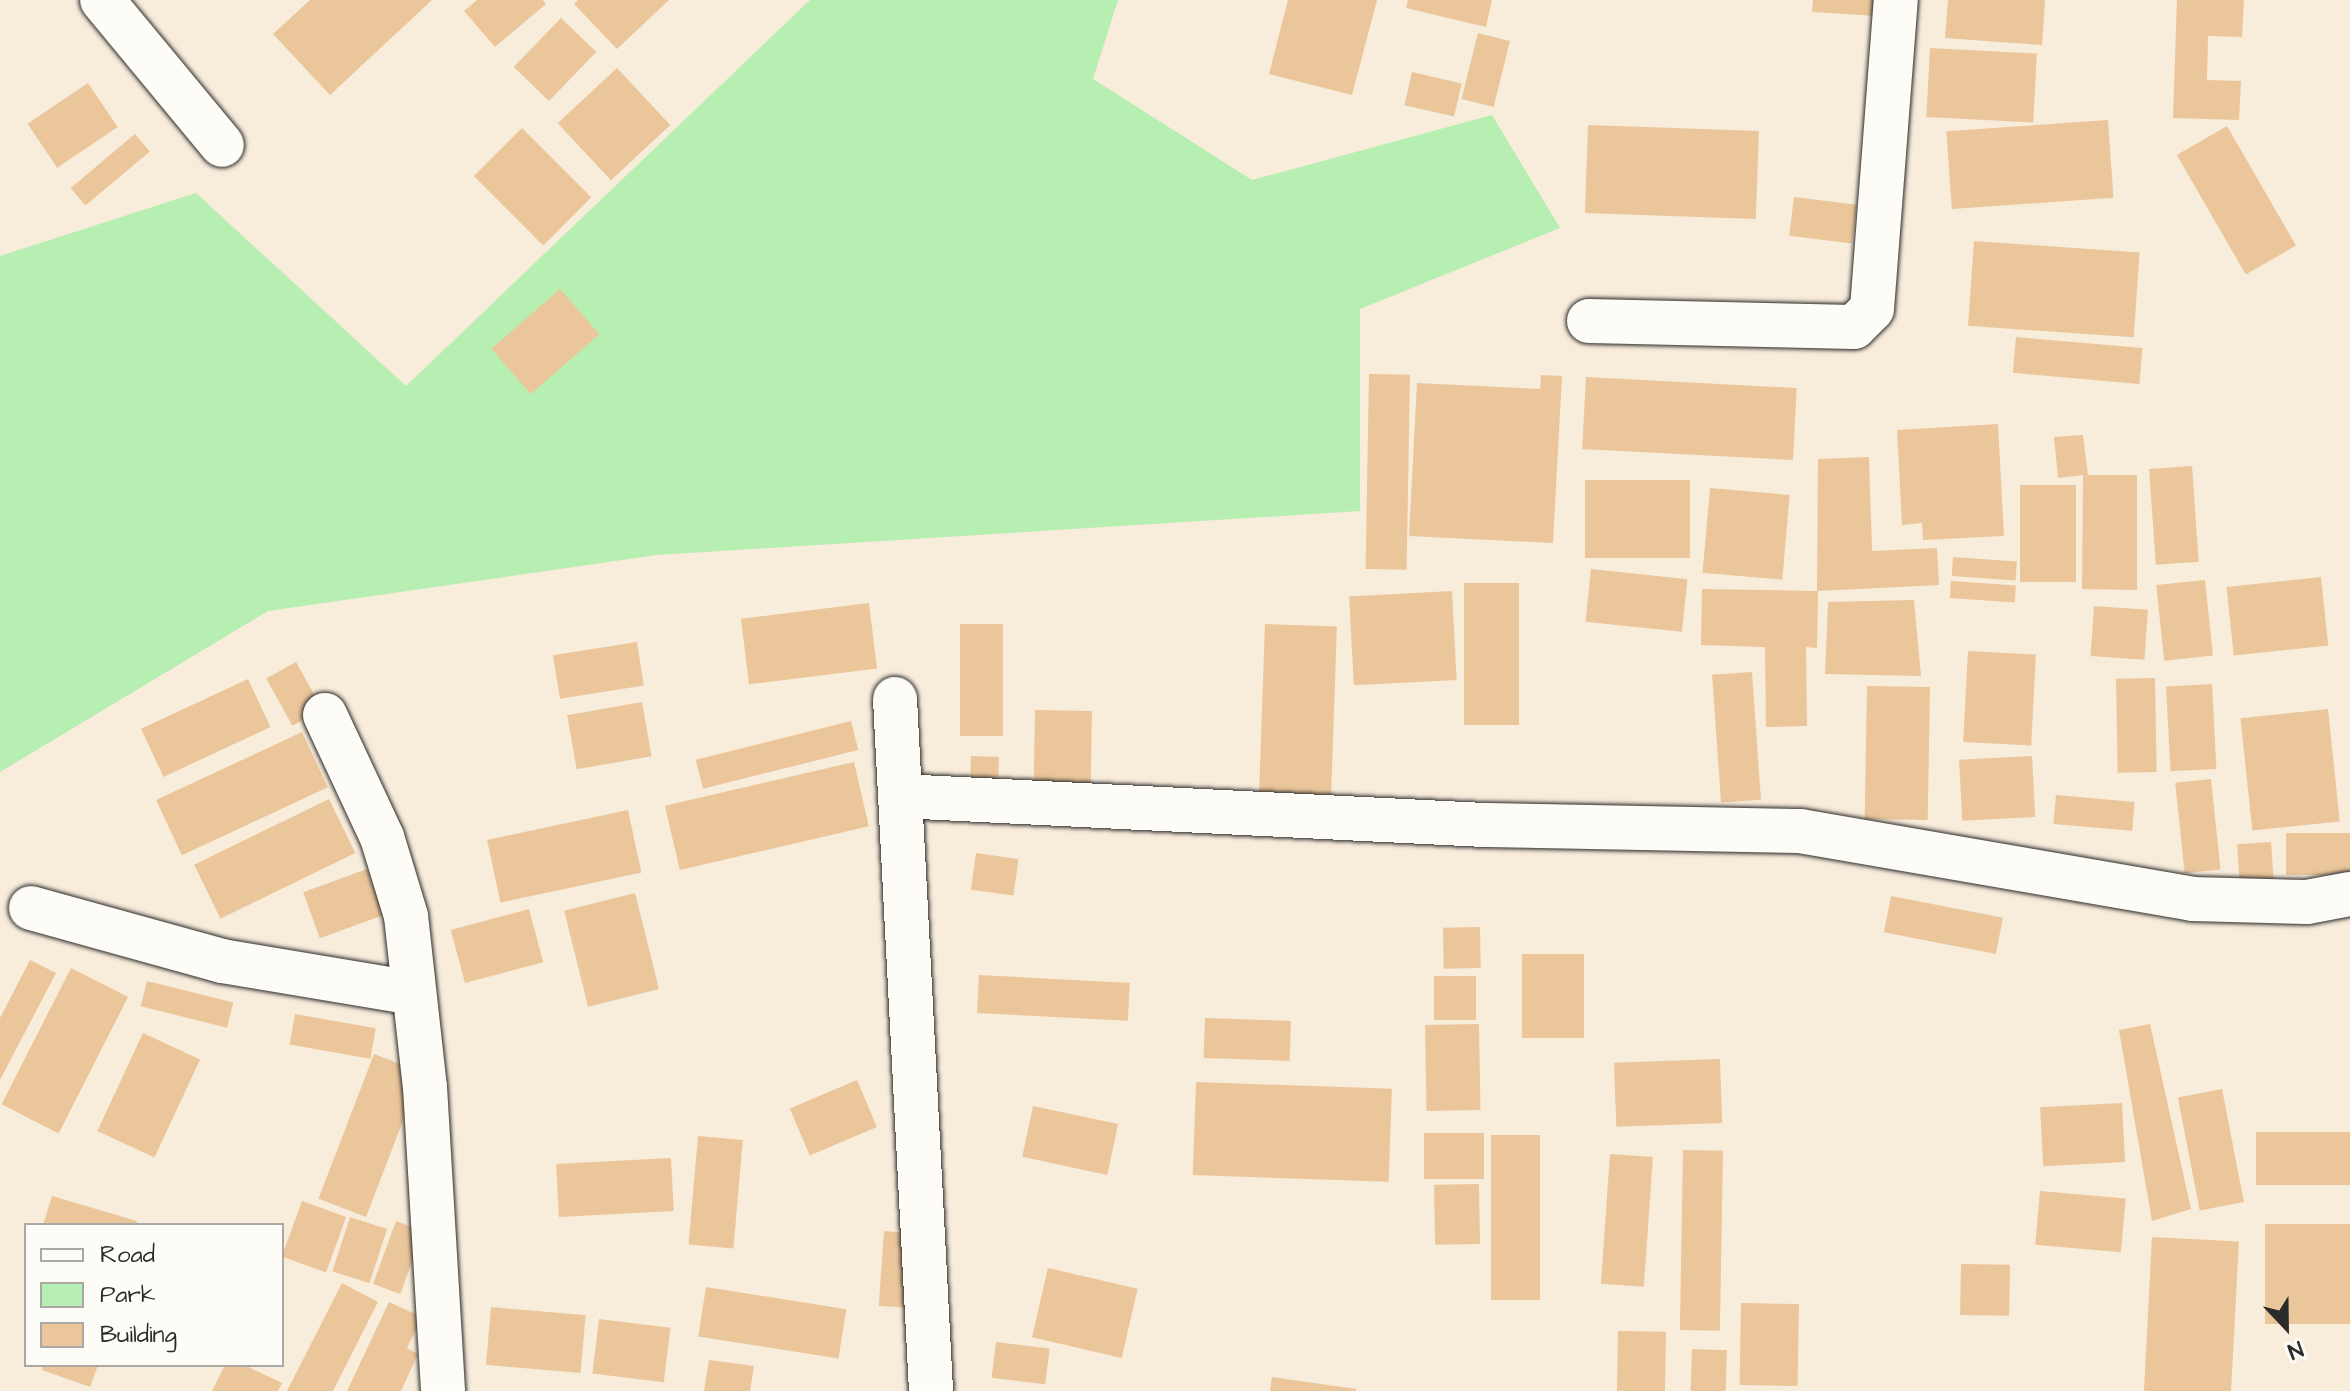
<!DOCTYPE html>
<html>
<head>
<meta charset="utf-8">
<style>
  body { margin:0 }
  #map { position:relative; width:2350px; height:1391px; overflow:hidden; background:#f8ecdb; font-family:"Architects Daughter",sans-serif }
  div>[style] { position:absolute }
  .green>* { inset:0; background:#b7eeb1 }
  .building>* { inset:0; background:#ebc69b; transform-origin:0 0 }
  .roads { filter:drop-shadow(0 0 2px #2b2b2b) drop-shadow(0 0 2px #2b2b2b) }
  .minor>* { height:44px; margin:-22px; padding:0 22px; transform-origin:22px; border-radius:22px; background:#fdfcf7 }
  span { translate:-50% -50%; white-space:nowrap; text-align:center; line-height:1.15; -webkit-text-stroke:6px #fdfcf7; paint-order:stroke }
  .legend { position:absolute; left:24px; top:1223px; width:260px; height:144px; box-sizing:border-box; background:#fdfcf7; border:2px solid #a9a8a5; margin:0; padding:10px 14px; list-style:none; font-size:24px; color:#2b2b2b }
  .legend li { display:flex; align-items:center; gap:16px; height:40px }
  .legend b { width:40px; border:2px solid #a9a8a5 }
  .north { position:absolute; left:2246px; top:1287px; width:80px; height:80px; -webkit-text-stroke:6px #fdfcf7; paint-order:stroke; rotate:158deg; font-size:22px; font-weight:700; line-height:32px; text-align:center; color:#2b2b2b }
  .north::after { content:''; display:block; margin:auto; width:28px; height:36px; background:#2b2b2b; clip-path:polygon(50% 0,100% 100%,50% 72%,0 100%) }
</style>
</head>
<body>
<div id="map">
  <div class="green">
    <div style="clip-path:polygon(810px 0,1118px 0,1093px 79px,1252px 180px,1492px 115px,1560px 228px,1360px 309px,1360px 511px,657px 555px,268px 611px,0 772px,0 256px,196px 193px,406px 386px)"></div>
  </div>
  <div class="building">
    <div style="clip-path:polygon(310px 0,432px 0,330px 95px,273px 34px)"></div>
    <div style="clip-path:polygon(477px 0,543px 0,546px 4px,495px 47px,464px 11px)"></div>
    <div style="clip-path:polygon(578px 0,669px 0,617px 49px,574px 4px)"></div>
    <div style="clip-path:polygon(1288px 0,1377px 0,1352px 95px,1269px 74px)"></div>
    <div style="clip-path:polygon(1408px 0,1492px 0,1486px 27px,1406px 8px)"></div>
    <div style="clip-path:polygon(1813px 0,1879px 0,1878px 16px,1812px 12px)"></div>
    <div style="clip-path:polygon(1948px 0,2045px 0,2042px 45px,1945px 38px)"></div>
    <div style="clip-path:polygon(2177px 0,2244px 0,2242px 37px,2208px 36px,2207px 80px,2241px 81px,2239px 120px,2173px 118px)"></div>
    <div style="left:561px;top:18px;width:49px;height:68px;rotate:44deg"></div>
    <div style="left:1478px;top:33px;width:33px;height:68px;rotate:14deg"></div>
    <div style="left:1930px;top:48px;width:107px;height:69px;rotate:3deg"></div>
    <div style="left:617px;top:68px;width:78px;height:81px;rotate:47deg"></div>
    <div style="left:1412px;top:72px;width:51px;height:34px;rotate:13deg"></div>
    <div style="left:88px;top:83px;width:53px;height:73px;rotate:56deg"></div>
    <div style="left:2108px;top:120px;width:78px;height:162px;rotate:86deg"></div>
    <div style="left:1588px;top:125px;width:171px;height:88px;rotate:2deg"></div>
    <div style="left:2227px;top:126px;width:138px;height:58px;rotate:60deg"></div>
    <div style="left:522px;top:128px;width:98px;height:68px;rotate:45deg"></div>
    <div style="left:135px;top:134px;width:23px;height:84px;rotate:50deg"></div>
    <div style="left:1794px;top:197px;width:63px;height:39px;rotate:7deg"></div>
    <div style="left:1974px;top:241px;width:166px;height:85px;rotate:4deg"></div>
    <div style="left:560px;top:289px;width:60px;height:91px;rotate:49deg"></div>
    <div style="left:2016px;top:337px;width:127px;height:36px;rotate:5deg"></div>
    <div style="left:1369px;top:374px;width:41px;height:195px;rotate:1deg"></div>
    <div style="clip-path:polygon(1541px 375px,1562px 376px,1553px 543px,1409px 536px,1417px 383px,1540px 389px)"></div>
    <div style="left:1586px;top:377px;width:211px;height:72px;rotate:3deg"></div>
    <div style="clip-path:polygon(1998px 424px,2004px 536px,1923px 540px,1922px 523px,1902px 525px,1897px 430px)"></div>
    <div style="clip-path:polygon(2083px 435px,2088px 475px,2137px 475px,2137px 590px,2082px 589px,2083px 475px,2058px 478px,2054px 437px)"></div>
    <div style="clip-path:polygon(1869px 457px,1872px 551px,1937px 548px,1939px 585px,1818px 591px,1817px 648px,1806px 647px,1807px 726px,1766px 727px,1765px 647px,1701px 645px,1702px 589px,1817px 591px,1818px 459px)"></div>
    <div style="left:2192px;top:466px;width:96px;height:43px;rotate:86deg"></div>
    <div style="left:1690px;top:480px;width:78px;height:105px;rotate:90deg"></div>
    <div style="left:2020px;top:485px;width:56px;height:97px"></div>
    <div style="left:1710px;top:488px;width:80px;height:85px;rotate:5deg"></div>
    <div style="left:1953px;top:557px;width:64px;height:19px;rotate:4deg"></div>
    <div style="left:1591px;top:569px;width:97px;height:53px;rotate:6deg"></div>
    <div style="left:2321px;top:577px;width:69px;height:95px;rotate:84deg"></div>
    <div style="left:2205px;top:580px;width:76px;height:49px;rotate:84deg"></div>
    <div style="left:1951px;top:581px;width:65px;height:17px;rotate:4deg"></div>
    <div style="left:1464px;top:583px;width:55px;height:142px"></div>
    <div style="left:1452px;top:591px;width:89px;height:103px;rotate:87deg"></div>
    <div style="clip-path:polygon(1914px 600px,1921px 676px,1825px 674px,1828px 602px)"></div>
    <div style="left:869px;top:603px;width:66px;height:129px;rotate:83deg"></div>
    <div style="left:2094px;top:606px;width:54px;height:50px;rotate:4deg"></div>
    <div style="left:960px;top:624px;width:43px;height:112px"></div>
    <div style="left:1265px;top:624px;width:72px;height:172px;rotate:2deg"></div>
    <div style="left:637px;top:642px;width:44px;height:85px;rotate:81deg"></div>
    <div style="left:1968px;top:651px;width:68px;height:91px;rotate:3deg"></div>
    <div style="left:296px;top:662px;width:54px;height:34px;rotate:61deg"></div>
    <div style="left:1752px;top:672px;width:128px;height:40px;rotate:86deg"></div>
    <div style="left:2155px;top:678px;width:94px;height:39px;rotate:89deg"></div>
    <div style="left:248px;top:679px;width:53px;height:118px;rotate:65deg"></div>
    <div style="left:2212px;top:684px;width:85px;height:46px;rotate:87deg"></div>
    <div style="left:1867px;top:686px;width:63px;height:133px;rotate:1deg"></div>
    <div style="left:642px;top:702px;width:55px;height:76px;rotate:80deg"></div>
    <div style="left:2328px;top:709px;width:113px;height:88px;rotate:84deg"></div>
    <div style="left:1035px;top:710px;width:57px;height:87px;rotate:1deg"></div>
    <div style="left:851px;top:721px;width:30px;height:160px;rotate:76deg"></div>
    <div style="left:302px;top:732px;width:61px;height:161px;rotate:65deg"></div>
    <div style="left:971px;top:756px;width:28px;height:37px;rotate:2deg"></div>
    <div style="left:2032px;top:756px;width:61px;height:73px;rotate:87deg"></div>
    <div style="left:854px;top:762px;width:66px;height:194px;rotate:77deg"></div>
    <div style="left:2211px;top:779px;width:91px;height:36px;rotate:84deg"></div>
    <div style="left:2056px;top:795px;width:79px;height:29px;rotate:5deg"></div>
    <div style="left:329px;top:799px;width:60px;height:150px;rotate:64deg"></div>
    <div style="left:628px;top:810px;width:64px;height:144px;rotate:78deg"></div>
    <div style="left:2350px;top:833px;width:42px;height:64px;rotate:90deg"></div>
    <div style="left:2271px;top:842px;width:42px;height:34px;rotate:86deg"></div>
    <div style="left:976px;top:853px;width:43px;height:37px;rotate:8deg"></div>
    <div style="left:367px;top:869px;width:49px;height:68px;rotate:70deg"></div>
    <div style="left:635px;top:893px;width:99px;height:73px;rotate:76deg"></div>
    <div style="left:1891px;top:896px;width:114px;height:37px;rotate:11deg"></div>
    <div style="left:529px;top:909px;width:55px;height:81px;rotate:75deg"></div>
    <div style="left:1480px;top:927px;width:41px;height:37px;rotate:89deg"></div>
    <div style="left:1522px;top:954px;width:62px;height:84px"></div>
    <div style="clip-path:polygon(30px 960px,56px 973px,0 1080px,0 1018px)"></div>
    <div style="left:71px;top:968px;width:64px;height:153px;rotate:27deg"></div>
    <div style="left:979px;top:975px;width:151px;height:38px;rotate:3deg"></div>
    <div style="left:1434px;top:976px;width:42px;height:44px"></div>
    <div style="left:147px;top:981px;width:89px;height:26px;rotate:14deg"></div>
    <div style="left:295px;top:1014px;width:82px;height:31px;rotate:10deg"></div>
    <div style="left:1205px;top:1018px;width:86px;height:40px;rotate:2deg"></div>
    <div style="left:1479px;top:1024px;width:86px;height:54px;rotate:89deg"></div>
    <div style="clip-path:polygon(2150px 1024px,2191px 1209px,2152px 1221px,2119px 1030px)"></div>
    <div style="left:143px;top:1033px;width:63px;height:108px;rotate:25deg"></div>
    <div style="left:374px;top:1054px;width:51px;height:155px;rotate:21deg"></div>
    <div style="left:1720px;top:1059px;width:64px;height:106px;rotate:88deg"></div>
    <div style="left:857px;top:1080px;width:51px;height:73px;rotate:67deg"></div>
    <div style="left:1196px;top:1082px;width:196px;height:93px;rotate:2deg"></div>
    <div style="left:2222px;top:1089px;width:115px;height:45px;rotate:79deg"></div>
    <div style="left:2122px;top:1103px;width:59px;height:82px;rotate:87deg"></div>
    <div style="left:1033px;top:1106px;width:87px;height:52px;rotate:12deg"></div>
    <div style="left:2350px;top:1132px;width:53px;height:94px;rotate:90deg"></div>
    <div style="left:1424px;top:1133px;width:60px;height:46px"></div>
    <div style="left:1491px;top:1135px;width:49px;height:165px"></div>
    <div style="left:698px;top:1136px;width:45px;height:109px;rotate:5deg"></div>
    <div style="left:1683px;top:1150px;width:40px;height:180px;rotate:1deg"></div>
    <div style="left:1610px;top:1154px;width:43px;height:130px;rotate:4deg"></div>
    <div style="left:671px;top:1158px;width:53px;height:115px;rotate:87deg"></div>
    <div style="left:1479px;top:1184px;width:60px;height:45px;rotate:89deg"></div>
    <div style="left:2040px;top:1191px;width:86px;height:54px;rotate:5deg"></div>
    <div style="clip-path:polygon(52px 1196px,137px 1221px,136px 1225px,43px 1225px)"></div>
    <div style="left:302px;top:1201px;width:47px;height:59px;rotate:20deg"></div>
    <div style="left:350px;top:1217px;width:39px;height:57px;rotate:18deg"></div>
    <div style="left:396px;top:1221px;width:29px;height:67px;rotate:20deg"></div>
    <div style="left:2350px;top:1224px;width:100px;height:85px;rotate:90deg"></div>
    <div style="left:884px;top:1231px;width:26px;height:75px;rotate:4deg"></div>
    <div style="left:2152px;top:1237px;width:87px;height:154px;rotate:3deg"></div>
    <div style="left:1961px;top:1264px;width:49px;height:51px;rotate:1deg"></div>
    <div style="left:1048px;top:1268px;width:92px;height:71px;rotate:13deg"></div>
    <div style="clip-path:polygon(342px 1283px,378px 1302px,333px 1391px,287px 1391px)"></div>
    <div style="left:706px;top:1287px;width:142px;height:50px;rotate:9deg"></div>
    <div style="clip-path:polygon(389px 1302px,422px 1317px,407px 1348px,418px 1354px,401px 1391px,347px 1391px)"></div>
    <div style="left:1741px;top:1303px;width:58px;height:82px;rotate:1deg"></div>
    <div style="left:491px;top:1307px;width:95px;height:58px;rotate:5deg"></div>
    <div style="left:599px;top:1319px;width:72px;height:55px;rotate:7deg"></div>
    <div style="left:1618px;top:1331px;width:48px;height:60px;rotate:1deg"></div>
    <div style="left:996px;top:1342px;width:54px;height:36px;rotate:7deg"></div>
    <div style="left:1692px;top:1349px;width:35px;height:42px;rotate:2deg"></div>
    <div style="clip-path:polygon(709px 1360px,754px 1366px,750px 1391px,704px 1391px)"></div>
    <div style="clip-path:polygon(43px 1365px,98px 1365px,90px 1387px,42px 1370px)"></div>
    <div style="clip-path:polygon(225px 1365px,244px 1365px,282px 1383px,278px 1391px,212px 1391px)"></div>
    <div style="clip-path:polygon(1272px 1377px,1356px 1389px,1356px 1391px,1270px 1391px)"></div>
  </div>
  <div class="roads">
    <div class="minor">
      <div style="left:102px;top:0;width:188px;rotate:50.4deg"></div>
      <div style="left:1589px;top:321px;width:265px;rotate:1.3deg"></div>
      <div style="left:1854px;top:327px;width:25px;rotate:-45deg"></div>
      <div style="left:1872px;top:309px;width:310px;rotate:-85.6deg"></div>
      <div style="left:895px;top:699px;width:693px;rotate:87.02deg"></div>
      <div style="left:325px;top:715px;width:135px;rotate:65deg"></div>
      <div style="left:382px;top:837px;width:83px;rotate:73.1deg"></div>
      <div style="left:406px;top:916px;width:172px;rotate:83.7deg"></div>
      <div style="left:425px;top:1087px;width:305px;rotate:86.6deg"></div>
      <div style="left:900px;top:796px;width:585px;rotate:2.84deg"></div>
      <div style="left:1484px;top:825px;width:316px;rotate:1.1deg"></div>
      <div style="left:1800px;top:831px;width:398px;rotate:9.8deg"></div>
      <div style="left:2192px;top:899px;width:115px;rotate:1.5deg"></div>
      <div style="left:2307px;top:902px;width:44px;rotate:-10.5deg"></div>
      <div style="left:31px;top:908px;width:198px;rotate:15.5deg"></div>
      <div style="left:222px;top:961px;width:194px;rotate:9.5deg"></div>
    </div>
  </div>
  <ul class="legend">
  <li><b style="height:10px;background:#fdfcf7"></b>Road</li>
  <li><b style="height:22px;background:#b7eeb1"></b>Park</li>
  <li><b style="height:22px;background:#ebc69b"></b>Building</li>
  </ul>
  <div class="north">N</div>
</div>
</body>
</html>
